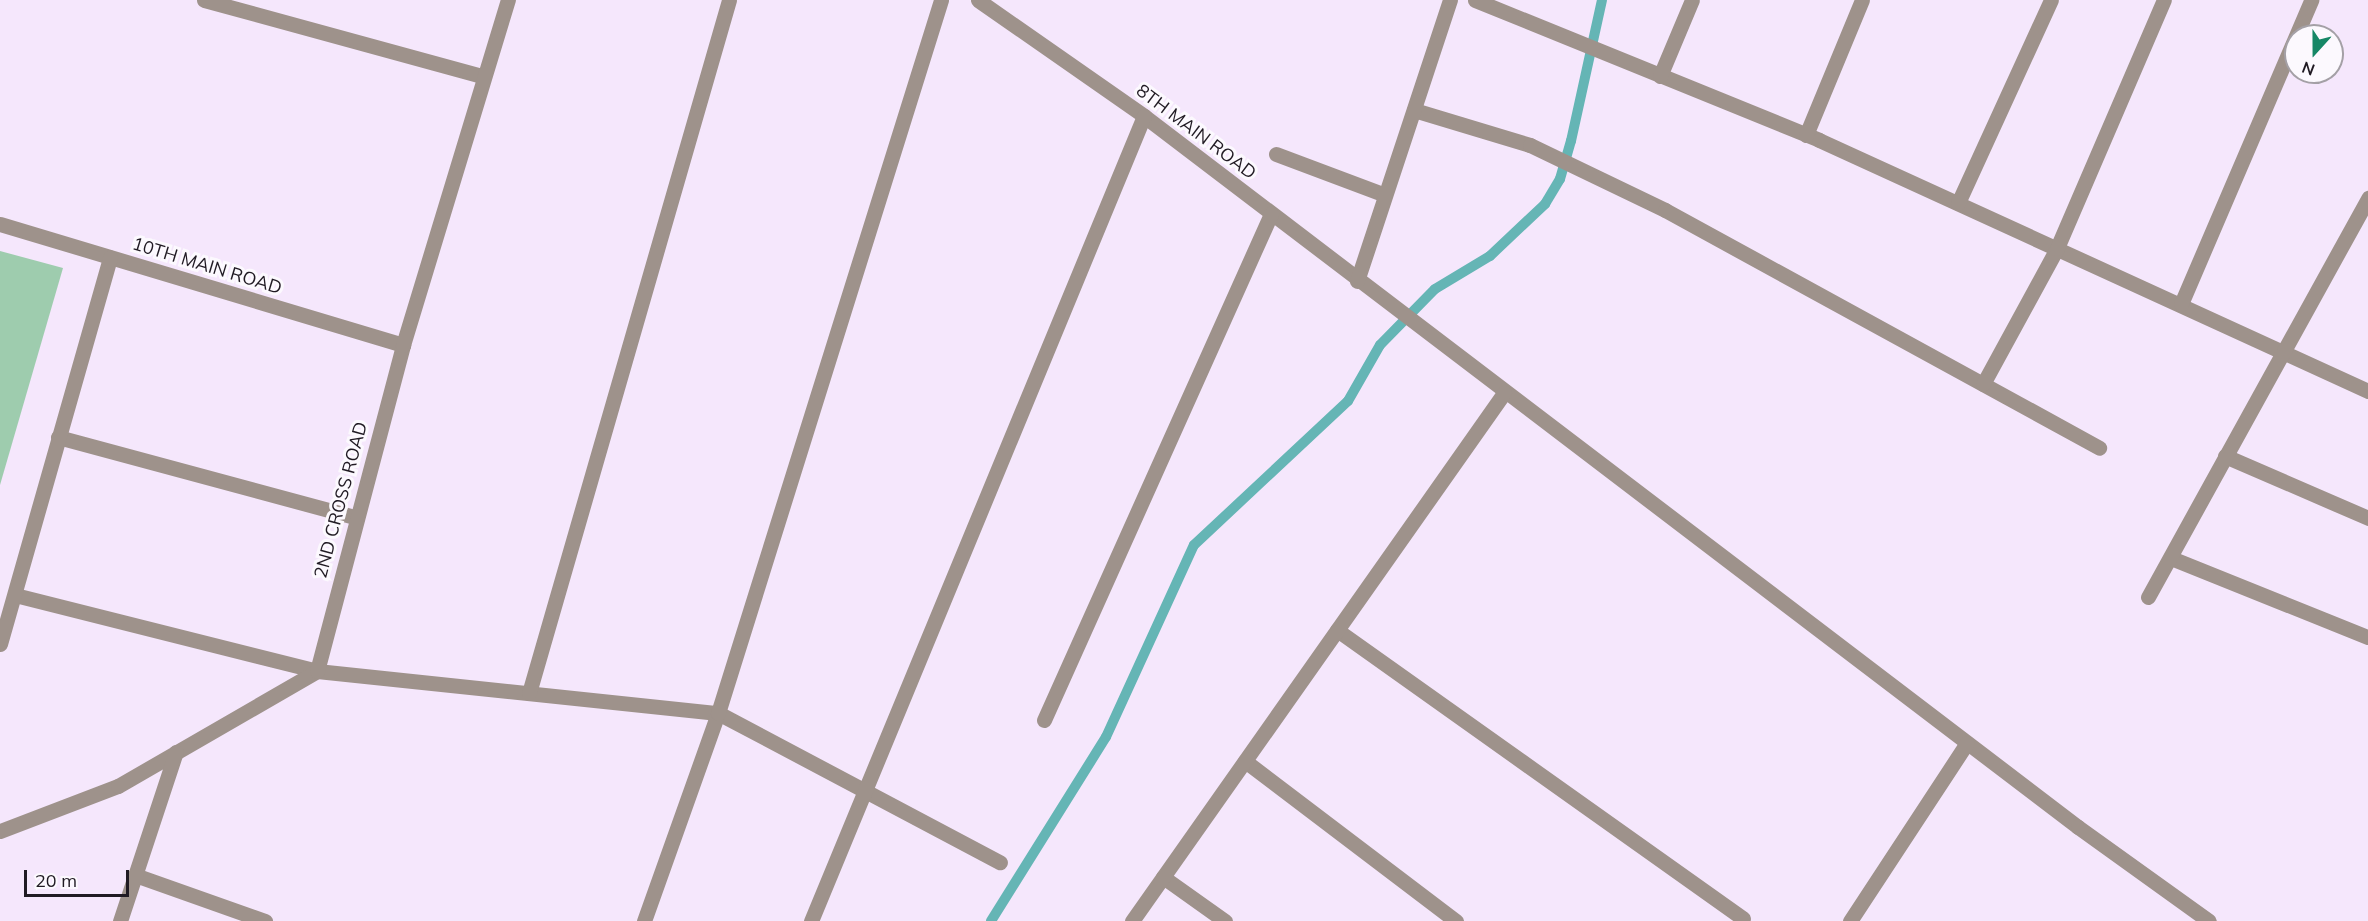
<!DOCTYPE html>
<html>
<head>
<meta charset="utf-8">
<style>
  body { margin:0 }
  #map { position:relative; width:2368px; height:921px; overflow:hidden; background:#f5e7fc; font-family:Mulish,sans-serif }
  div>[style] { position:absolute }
  .green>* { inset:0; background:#9eccae }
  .stream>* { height:10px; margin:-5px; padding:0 5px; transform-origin:5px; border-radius:5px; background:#65b5b5 }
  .minor>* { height:15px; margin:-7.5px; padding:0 7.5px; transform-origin:7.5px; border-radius:7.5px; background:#9e928b }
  span { translate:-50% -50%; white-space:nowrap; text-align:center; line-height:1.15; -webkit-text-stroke:6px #fcf9fe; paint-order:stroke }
  .street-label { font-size:18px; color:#201a23 }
  .north { position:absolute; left:2284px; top:24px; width:60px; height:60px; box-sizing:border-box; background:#fcf9fe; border:2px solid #a4a0a6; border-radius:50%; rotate:201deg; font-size:16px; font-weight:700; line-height:24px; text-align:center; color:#201a23 }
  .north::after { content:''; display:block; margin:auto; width:21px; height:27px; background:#168766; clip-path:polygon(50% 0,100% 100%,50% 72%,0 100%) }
  .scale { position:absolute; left:24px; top:870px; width:105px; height:27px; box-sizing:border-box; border:3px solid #201a23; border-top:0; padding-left:8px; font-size:18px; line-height:21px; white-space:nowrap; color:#201a23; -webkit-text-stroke:4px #fcf9fe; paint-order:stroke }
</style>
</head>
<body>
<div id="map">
  <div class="green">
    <div style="clip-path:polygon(0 251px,63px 268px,0 485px)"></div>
  </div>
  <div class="stream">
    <div style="left:991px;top:921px;width:217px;rotate:-58deg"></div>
    <div style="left:1106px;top:737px;width:211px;rotate:-65.4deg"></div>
    <div style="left:1194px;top:545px;width:211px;rotate:-43.1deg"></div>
    <div style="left:1348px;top:401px;width:64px;rotate:-60.3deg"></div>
    <div style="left:1380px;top:345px;width:78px;rotate:-45.5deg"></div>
    <div style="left:1435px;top:289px;width:64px;rotate:-31deg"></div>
    <div style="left:1490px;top:256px;width:76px;rotate:-43.4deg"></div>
    <div style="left:1545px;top:204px;width:29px;rotate:-59deg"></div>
    <div style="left:1560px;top:179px;width:40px;rotate:-74deg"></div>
    <div style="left:1571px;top:141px;width:144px;rotate:-77.6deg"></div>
  </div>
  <div class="minor">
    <div style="left:204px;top:0;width:288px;rotate:15.3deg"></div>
    <div style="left:978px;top:0;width:203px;rotate:34.9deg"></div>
    <div style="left:1144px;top:116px;width:1174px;rotate:37.28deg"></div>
    <div style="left:2078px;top:827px;width:161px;rotate:35.7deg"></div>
    <div style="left:1475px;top:0;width:371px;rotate:22.1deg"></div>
    <div style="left:1819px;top:140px;width:604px;rotate:24.57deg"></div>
    <div style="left:1660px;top:76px;width:82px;rotate:-67.2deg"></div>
    <div style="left:1414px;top:110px;width:121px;rotate:16.8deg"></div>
    <div style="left:1530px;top:145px;width:150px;rotate:25.7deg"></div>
    <div style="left:1665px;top:210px;width:495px;rotate:28.7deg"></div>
    <div style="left:1806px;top:135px;width:146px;rotate:-67.5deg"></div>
    <div style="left:1276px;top:154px;width:116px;rotate:20.6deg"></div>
    <div style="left:1958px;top:203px;width:223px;rotate:-65.4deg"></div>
    <div style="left:0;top:224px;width:421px;rotate:16.7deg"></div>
    <div style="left:1357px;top:281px;width:296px;rotate:-71.7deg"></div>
    <div style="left:2181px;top:304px;width:331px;rotate:-66.8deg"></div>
    <div style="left:1983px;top:384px;width:155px;rotate:-61.4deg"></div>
    <div style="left:2057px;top:248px;width:270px;rotate:-66.7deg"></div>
    <div style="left:58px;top:437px;width:308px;rotate:15.1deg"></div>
    <div style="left:2225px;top:456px;width:156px;rotate:23.4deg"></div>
    <div style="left:2171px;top:558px;width:212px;rotate:21.9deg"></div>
    <div style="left:15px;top:595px;width:311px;rotate:14.1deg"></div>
    <div style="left:317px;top:671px;width:403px;rotate:6deg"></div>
    <div style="left:718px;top:713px;width:319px;rotate:27.9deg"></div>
    <div style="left:2148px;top:597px;width:456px;rotate:-61.1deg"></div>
    <div style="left:1337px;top:630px;width:498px;rotate:35.4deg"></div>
    <div style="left:0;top:644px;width:402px;rotate:-74.1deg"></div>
    <div style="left:529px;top:693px;width:721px;rotate:-73.9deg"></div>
    <div style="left:1044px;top:720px;width:555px;rotate:-65.84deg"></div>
    <div style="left:1245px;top:761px;width:265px;rotate:37.2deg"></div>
    <div style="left:0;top:831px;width:126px;rotate:-20.9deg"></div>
    <div style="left:118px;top:786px;width:230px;rotate:-30deg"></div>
    <div style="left:317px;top:671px;width:337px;rotate:-75.2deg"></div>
    <div style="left:403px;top:345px;width:361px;rotate:-73.1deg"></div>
    <div style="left:135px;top:875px;width:138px;rotate:19.5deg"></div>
    <div style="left:1163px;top:877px;width:76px;rotate:35.4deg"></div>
    <div style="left:120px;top:921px;width:178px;rotate:-71.7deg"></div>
    <div style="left:644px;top:921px;width:221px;rotate:-70.4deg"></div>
    <div style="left:718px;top:713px;width:747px;rotate:-72.63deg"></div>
    <div style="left:811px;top:921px;width:871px;rotate:-67.53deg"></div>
    <div style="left:1132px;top:921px;width:646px;rotate:-54.83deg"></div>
    <div style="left:1850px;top:921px;width:213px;rotate:-56.7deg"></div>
  </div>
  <div class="street-label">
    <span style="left:1196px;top:132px;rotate:37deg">8TH MAIN ROAD</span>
    <span style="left:207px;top:266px;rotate:17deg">10TH MAIN ROAD</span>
    <span style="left:341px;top:500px;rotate:-75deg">2ND CROSS ROAD</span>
  </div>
  <div class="north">N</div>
  <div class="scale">20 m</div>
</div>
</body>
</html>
